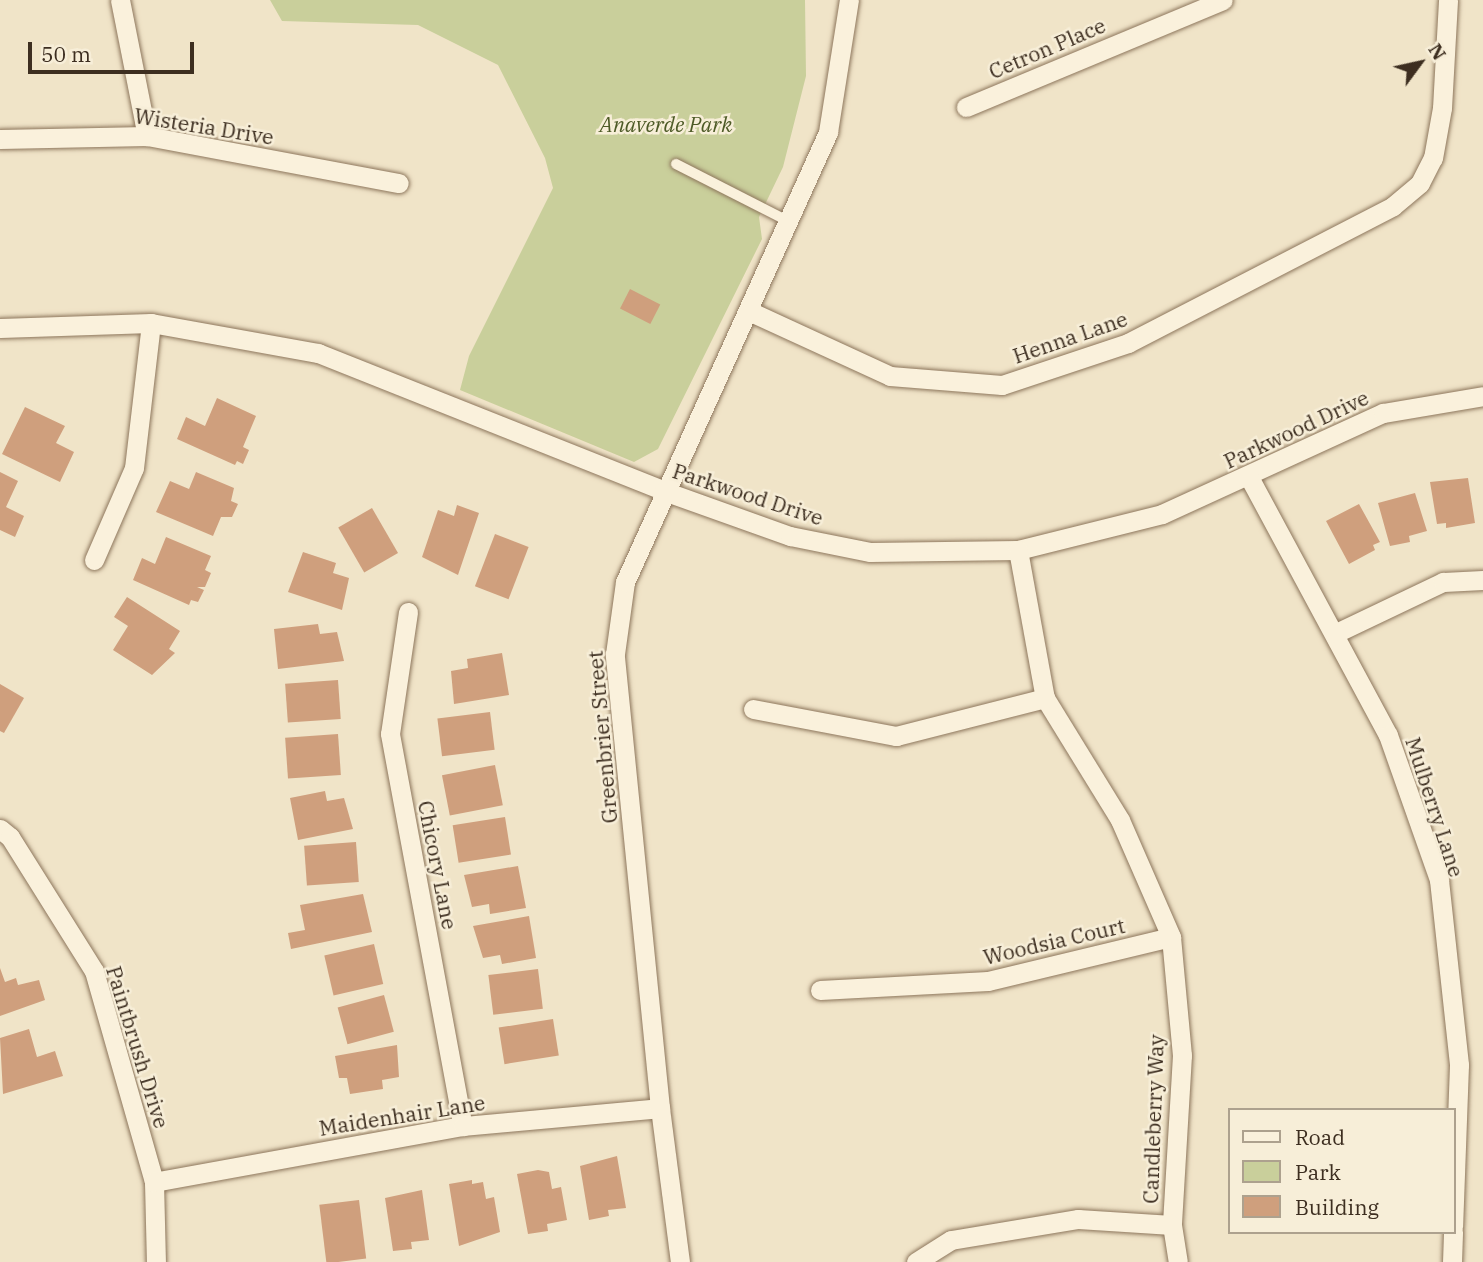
<!DOCTYPE html>
<html>
<head>
<meta charset="utf-8">
<style>
  body { margin:0 }
  #map { position:relative; width:1483px; height:1262px; overflow:hidden; background:#f0e4c8; font-family:"IBM Plex Serif",serif }
  div>[style] { position:absolute }
  .green>* { inset:0; background:#c9cf9b }
  .building>* { inset:0; background:#cf9f7d; transform-origin:0 0 }
  .roads { filter:drop-shadow(0 0 2px #8d765c) drop-shadow(0 0 2px #8d765c) }
  .service>* { height:10px; margin:-5px; padding:0 5px; transform-origin:5px; border-radius:5px; background:#faf1dc }
  .minor>* { height:19px; margin:-9.5px; padding:0 9.5px; transform-origin:9.5px; border-radius:9.5px; background:#faf1dc }
  span { translate:-50% -50%; white-space:nowrap; text-align:center; line-height:1.15; -webkit-text-stroke:5px #f7eed8; paint-order:stroke }
  .street-label { font-size:21px; color:#3d2e20 }
  .park-label { font-size:21px; color:#4d5a26; font-style:italic }
  .legend { position:absolute; left:1228px; top:1108px; width:228px; height:126px; box-sizing:border-box; background:#f7eed8; border:2px solid #ada18e; margin:0; padding:9px 12px; list-style:none; font-size:21px; color:#3d2e20 }
  .legend li { display:flex; align-items:center; gap:14px; height:35px }
  .legend b { width:35px; border:2px solid #ada18e }
  .north { position:absolute; left:1385px; top:28px; width:70px; height:70px; -webkit-text-stroke:5px #f7eed8; paint-order:stroke; rotate:57deg; font-size:19px; font-weight:700; line-height:28px; text-align:center; color:#3d2e20 }
  .north::after { content:''; display:block; margin:auto; width:24px; height:32px; background:#3d2e20; clip-path:polygon(50% 0,100% 100%,50% 72%,0 100%) }
  .scale { position:absolute; left:28px; top:42px; width:166px; height:32px; box-sizing:border-box; border:4px solid #3d2e20; border-top:0; padding-left:9px; font-size:21px; line-height:24px; white-space:nowrap; color:#3d2e20; -webkit-text-stroke:5px #f7eed8; paint-order:stroke }
</style>
</head>
<body>
<div id="map">
  <div class="green">
    <div style="clip-path:polygon(270px 0,805px 0,806px 76px,783px 167px,759px 217px,762px 239px,658px 449px,634px 462px,460px 390px,469px 356px,553px 188px,545px 158px,498px 65px,418px 25px,282px 21px)"></div>
  </div>
  <div class="building">
    <div style="left:630px;top:289px;width:34px;height:22px;rotate:27deg"></div>
    <div style="clip-path:polygon(217px 398px,256px 416px,243px 447px,249px 450px,243px 464px,237px 461px,235px 465px,177px 439px,186px 417px,205px 426px)"></div>
    <div style="clip-path:polygon(25px 407px,65px 426px,56px 443px,74px 452px,60px 482px,2px 454px)"></div>
    <div style="clip-path:polygon(0 472px,18px 481px,6px 507px,24px 516px,15px 537px,0 530px)"></div>
    <div style="clip-path:polygon(196px 472px,234px 488px,231px 501px,238px 504px,232px 517px,221px 517px,213px 536px,156px 512px,170px 481px,189px 489px)"></div>
    <div style="clip-path:polygon(1468px 478px,1475px 523px,1446px 528px,1446px 523px,1437px 524px,1430px 482px)"></div>
    <div style="clip-path:polygon(1415px 493px,1427px 531px,1409px 536px,1410px 542px,1390px 546px,1378px 503px)"></div>
    <div style="clip-path:polygon(1359px 504px,1380px 542px,1373px 545px,1375px 550px,1349px 564px,1326px 521px)"></div>
    <div style="clip-path:polygon(457px 505px,479px 513px,458px 575px,422px 557px,438px 510px,454px 516px)"></div>
    <div style="left:372px;top:508px;width:52px;height:39px;rotate:60deg"></div>
    <div style="left:495px;top:534px;width:36px;height:56px;rotate:21deg"></div>
    <div style="clip-path:polygon(166px 537px,211px 556px,205px 570px,211px 573px,205px 587px,197px 587px,204px 590px,198px 602px,191px 600px,189px 605px,133px 580px,142px 558px,155px 564px)"></div>
    <div style="clip-path:polygon(303px 552px,336px 563px,333px 573px,349px 578px,342px 610px,288px 592px)"></div>
    <div style="clip-path:polygon(127px 597px,180px 631px,169px 649px,175px 653px,152px 675px,113px 650px,128px 626px,114px 617px)"></div>
    <div style="clip-path:polygon(318px 624px,320px 634px,337px 632px,344px 661px,278px 669px,274px 629px)"></div>
    <div style="clip-path:polygon(502px 653px,509px 695px,454px 704px,451px 671px,468px 668px,467px 659px)"></div>
    <div style="left:338px;top:680px;width:39px;height:53px;rotate:86deg"></div>
    <div style="clip-path:polygon(0 684px,24px 698px,4px 733px,0 731px)"></div>
    <div style="left:490px;top:712px;width:38px;height:53px;rotate:83deg"></div>
    <div style="left:338px;top:734px;width:41px;height:53px;rotate:86deg"></div>
    <div style="left:495px;top:765px;width:41px;height:54px;rotate:79deg"></div>
    <div style="clip-path:polygon(325px 791px,327px 801px,344px 798px,353px 829px,298px 840px,290px 798px)"></div>
    <div style="left:505px;top:817px;width:38px;height:53px;rotate:81deg"></div>
    <div style="left:356px;top:842px;width:40px;height:52px;rotate:86deg"></div>
    <div style="clip-path:polygon(518px 866px,526px 908px,490px 914px,489px 904px,472px 907px,464px 875px)"></div>
    <div style="clip-path:polygon(363px 894px,372px 932px,291px 949px,288px 933px,305px 930px,300px 905px)"></div>
    <div style="clip-path:polygon(529px 916px,536px 958px,502px 964px,500px 955px,483px 958px,473px 926px)"></div>
    <div style="left:374px;top:944px;width:41px;height:51px;rotate:77deg"></div>
    <div style="clip-path:polygon(0 968px,5px 982px,16px 978px,18px 985px,39px 980px,45px 1000px,0 1016px)"></div>
    <div style="left:538px;top:969px;width:40px;height:50px;rotate:83deg"></div>
    <div style="left:384px;top:995px;width:38px;height:48px;rotate:75deg"></div>
    <div style="left:553px;top:1019px;width:37px;height:55px;rotate:81deg"></div>
    <div style="clip-path:polygon(29px 1029px,37px 1057px,55px 1051px,63px 1076px,3px 1094px,0 1038px)"></div>
    <div style="clip-path:polygon(397px 1045px,399px 1077px,382px 1080px,383px 1089px,350px 1094px,347px 1078px,339px 1078px,335px 1056px)"></div>
    <div style="clip-path:polygon(617px 1156px,626px 1208px,608px 1210px,609px 1216px,589px 1220px,580px 1166px)"></div>
    <div style="clip-path:polygon(538px 1170px,549px 1172px,552px 1189px,561px 1187px,567px 1220px,547px 1224px,548px 1231px,528px 1234px,517px 1174px)"></div>
    <div style="clip-path:polygon(472px 1180px,472px 1184px,483px 1182px,486px 1199px,494px 1197px,500px 1232px,459px 1246px,449px 1184px)"></div>
    <div style="clip-path:polygon(422px 1190px,429px 1240px,411px 1242px,412px 1249px,393px 1251px,385px 1198px)"></div>
    <div style="left:359px;top:1200px;width:59px;height:40px;rotate:83deg"></div>
  </div>
  <div class="roads">
    <div class="service">
      <div style="left:676px;top:164px;width:128px;rotate:27deg"></div>
    </div>
    <div class="minor">
      <div style="left:120px;top:0;width:139px;rotate:78.8deg"></div>
      <div style="left:966px;top:107px;width:278px;rotate:-22.6deg"></div>
      <div style="left:0;top:139px;width:147px;rotate:-1.2deg"></div>
      <div style="left:147px;top:136px;width:256px;rotate:10.6deg"></div>
      <div style="left:751px;top:312px;width:153px;rotate:24.7deg"></div>
      <div style="left:890px;top:376px;width:112px;rotate:4.6deg"></div>
      <div style="left:1002px;top:385px;width:133px;rotate:-18.4deg"></div>
      <div style="left:1128px;top:343px;width:298px;rotate:-27.3deg"></div>
      <div style="left:1393px;top:206px;width:35px;rotate:-40deg"></div>
      <div style="left:1420px;top:183px;width:28px;rotate:-63deg"></div>
      <div style="left:1433px;top:158px;width:51px;rotate:-79.8deg"></div>
      <div style="left:1442px;top:108px;width:108px;rotate:-86.8deg"></div>
      <div style="left:0;top:328px;width:151px;rotate:-1.9deg"></div>
      <div style="left:151px;top:323px;width:170px;rotate:10.2deg"></div>
      <div style="left:318px;top:353px;width:373px;rotate:21.7deg"></div>
      <div style="left:664px;top:491px;width:134px;rotate:19.7deg"></div>
      <div style="left:790px;top:536px;width:82px;rotate:11.3deg"></div>
      <div style="left:870px;top:552px;width:148px;rotate:-0.8deg"></div>
      <div style="left:1018px;top:550px;width:148px;rotate:-14deg"></div>
      <div style="left:1162px;top:514px;width:243px;rotate:-24.6deg"></div>
      <div style="left:1383px;top:413px;width:101px;rotate:-9.6deg"></div>
      <div style="left:1249px;top:477px;width:293px;rotate:61.7deg"></div>
      <div style="left:1388px;top:735px;width:154px;rotate:70.6deg"></div>
      <div style="left:1439px;top:880px;width:186px;rotate:83.8deg"></div>
      <div style="left:1459px;top:1065px;width:161px;rotate:92.1deg"></div>
      <div style="left:1018px;top:550px;width:150px;rotate:79.7deg"></div>
      <div style="left:1045px;top:698px;width:143px;rotate:58.4deg"></div>
      <div style="left:1120px;top:820px;width:128px;rotate:66.4deg"></div>
      <div style="left:1171px;top:937px;width:119px;rotate:84.7deg"></div>
      <div style="left:1182px;top:1055px;width:170px;rotate:93.4deg"></div>
      <div style="left:1172px;top:1225px;width:37px;rotate:81deg"></div>
      <div style="left:94px;top:560px;width:100px;rotate:-66.5deg"></div>
      <div style="left:134px;top:468px;width:146px;rotate:-83.3deg"></div>
      <div style="left:408px;top:612px;width:123px;rotate:98.4deg"></div>
      <div style="left:390px;top:734px;width:399px;rotate:79.5deg"></div>
      <div style="left:1336px;top:633px;width:119px;rotate:-25.5deg"></div>
      <div style="left:1443px;top:582px;width:40px;rotate:-2.9deg"></div>
      <div style="left:753px;top:709px;width:146px;rotate:10.7deg"></div>
      <div style="left:896px;top:736px;width:154px;rotate:-14.3deg"></div>
      <div style="left:0;top:829px;width:13px;rotate:39deg"></div>
      <div style="left:10px;top:837px;width:158px;rotate:57.9deg"></div>
      <div style="left:94px;top:971px;width:219px;rotate:74.1deg"></div>
      <div style="left:154px;top:1182px;width:80px;rotate:88.6deg"></div>
      <div style="left:820px;top:990px;width:168px;rotate:-3.1deg"></div>
      <div style="left:988px;top:981px;width:188px;rotate:-13.5deg"></div>
      <div style="left:154px;top:1182px;width:314px;rotate:-10.3deg"></div>
      <div style="left:463px;top:1126px;width:198px;rotate:-5.2deg"></div>
      <div style="left:680px;top:1262px;width:155px;rotate:-97.4deg"></div>
      <div style="left:660px;top:1108px;width:456px;rotate:-95.7deg"></div>
      <div style="left:615px;top:654px;width:73px;rotate:-82.1deg"></div>
      <div style="left:625px;top:582px;width:494px;rotate:-65.7deg"></div>
      <div style="left:828px;top:132px;width:134px;rotate:-81deg"></div>
      <div style="left:916px;top:1262px;width:41px;rotate:-32.2deg"></div>
      <div style="left:951px;top:1240px;width:129px;rotate:-9.4deg"></div>
      <div style="left:1078px;top:1219px;width:94px;rotate:3.7deg"></div>
      <div style="left:1452px;top:1262px;width:30px;rotate:-88deg"></div>
    </div>
  </div>
  <div class="street-label">
    <span style="left:1047px;top:48px;rotate:-23deg">Cetron Place</span>
    <span style="left:204px;top:126px;rotate:9deg">Wisteria Drive</span>
    <span style="left:1070px;top:337px;rotate:-19deg">Henna Lane</span>
    <span style="left:1296px;top:429px;rotate:-25deg">Parkwood Drive</span>
    <span style="left:748px;top:494px;rotate:18deg">Parkwood Drive</span>
    <span style="left:602px;top:737px;rotate:-95deg">Greenbrier Street</span>
    <span style="left:1435px;top:807px;rotate:72deg">Mulberry Lane</span>
    <span style="left:438px;top:865px;rotate:79deg">Chicory Lane</span>
    <span style="left:1054px;top:941px;rotate:-13deg">Woodsia Court</span>
    <span style="left:138px;top:1047px;rotate:73deg">Paintbrush Drive</span>
    <span style="left:402px;top:1115px;rotate:-9deg">Maidenhair Lane</span>
    <span style="left:1153px;top:1119px;rotate:-88deg">Candleberry Way</span>
  </div>
  <div class="park-label">
    <span style="left:666px;top:124px">Anaverde Park</span>
  </div>
  <ul class="legend">
  <li><b style="height:9px;background:#faf1dc"></b>Road</li>
  <li><b style="height:19px;background:#c9cf9b"></b>Park</li>
  <li><b style="height:19px;background:#cf9f7d"></b>Building</li>
  </ul>
  <div class="north">N</div>
  <div class="scale">50 m</div>
</div>
</body>
</html>
